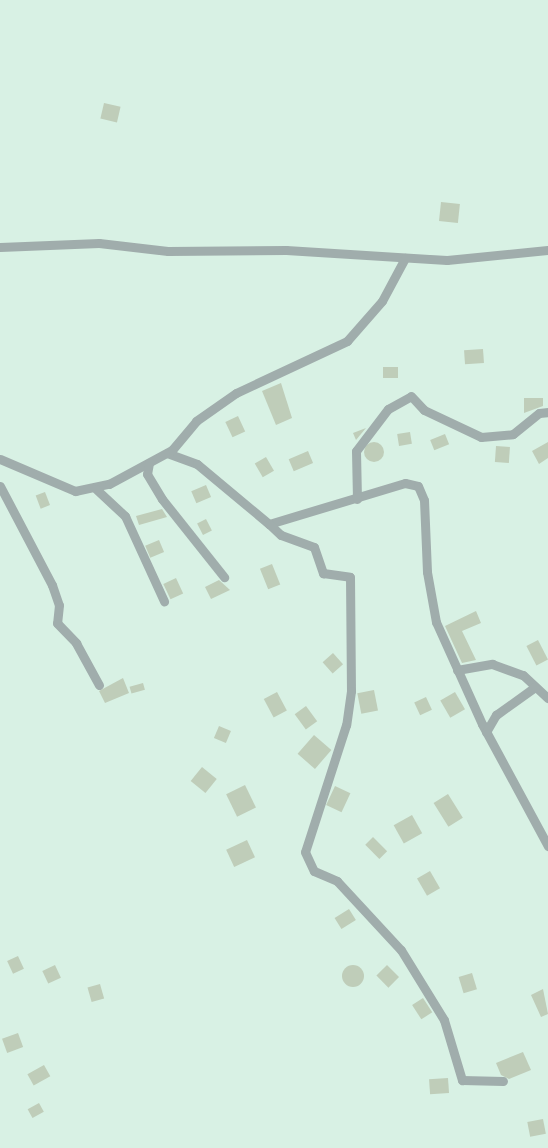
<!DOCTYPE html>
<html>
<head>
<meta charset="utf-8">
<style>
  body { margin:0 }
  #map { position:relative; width:548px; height:1148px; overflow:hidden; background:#d8f1e4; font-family:"Open Sans",sans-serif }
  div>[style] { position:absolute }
  .building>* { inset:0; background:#bfcdb9; transform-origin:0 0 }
  .round { border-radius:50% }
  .street>* { height:9px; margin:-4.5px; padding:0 4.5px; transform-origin:4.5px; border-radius:4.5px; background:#a0adac }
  span { translate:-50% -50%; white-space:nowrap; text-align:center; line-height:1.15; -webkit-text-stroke:4.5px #fff; paint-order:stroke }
</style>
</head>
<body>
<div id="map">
  <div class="building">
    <div style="left:104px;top:103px;width:17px;height:16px;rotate:13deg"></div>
    <div style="left:441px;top:202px;width:19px;height:19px;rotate:6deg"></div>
    <div style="left:483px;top:349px;width:14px;height:19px;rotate:86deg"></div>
    <div style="left:383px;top:367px;width:15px;height:11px"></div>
    <div style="clip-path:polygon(281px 383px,292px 418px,276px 425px,262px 391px)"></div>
    <div style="clip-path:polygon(524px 398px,543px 398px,543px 406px,524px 413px)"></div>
    <div style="left:238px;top:416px;width:17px;height:14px;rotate:65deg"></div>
    <div style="clip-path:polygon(366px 428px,356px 440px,353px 433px)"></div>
    <div style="left:410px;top:432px;width:12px;height:13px;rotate:81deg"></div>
    <div style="left:445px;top:434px;width:11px;height:16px;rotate:68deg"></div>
    <div class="round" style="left:364px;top:442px;width:20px;height:20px"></div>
    <div style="clip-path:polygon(548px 442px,548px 458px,539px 464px,532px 451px)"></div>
    <div style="left:496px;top:446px;width:14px;height:16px;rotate:4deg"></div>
    <div style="left:308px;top:451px;width:13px;height:21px;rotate:67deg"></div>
    <div style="left:266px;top:457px;width:16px;height:13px;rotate:60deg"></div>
    <div style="left:206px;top:485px;width:13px;height:16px;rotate:67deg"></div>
    <div style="left:45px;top:492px;width:14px;height:10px;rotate:69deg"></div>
    <div style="clip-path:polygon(162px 509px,167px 517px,139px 525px,136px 516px)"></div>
    <div style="left:206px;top:519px;width:13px;height:10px;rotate:63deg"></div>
    <div style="left:159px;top:540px;width:13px;height:15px;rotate:67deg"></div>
    <div style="left:272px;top:564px;width:22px;height:13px;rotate:68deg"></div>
    <div style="left:176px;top:578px;width:17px;height:14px;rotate:65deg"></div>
    <div style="clip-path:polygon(219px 580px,230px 590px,211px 599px,205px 587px)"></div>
    <div style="clip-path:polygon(476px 611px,481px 623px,462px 631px,476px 660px,462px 663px,445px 626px)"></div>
    <div style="left:538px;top:640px;width:22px;height:13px;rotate:63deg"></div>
    <div style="left:333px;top:653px;width:15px;height:14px;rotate:48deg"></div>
    <div style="clip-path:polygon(123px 678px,129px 693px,105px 703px,99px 691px)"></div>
    <div style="left:143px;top:683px;width:7px;height:14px;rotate:74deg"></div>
    <div style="left:374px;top:690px;width:21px;height:17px;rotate:79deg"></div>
    <div style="left:277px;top:692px;width:21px;height:15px;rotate:62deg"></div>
    <div style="left:455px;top:692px;width:20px;height:17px;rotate:60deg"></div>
    <div style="left:426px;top:697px;width:14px;height:13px;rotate:65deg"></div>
    <div style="left:306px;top:706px;width:19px;height:14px;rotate:54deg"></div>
    <div style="left:219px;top:726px;width:13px;height:13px;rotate:23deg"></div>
    <div style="left:314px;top:735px;width:23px;height:25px;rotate:41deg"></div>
    <div style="left:202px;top:767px;width:19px;height:18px;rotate:39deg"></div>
    <div style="left:245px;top:785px;width:25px;height:21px;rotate:64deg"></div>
    <div style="left:335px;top:786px;width:17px;height:21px;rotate:25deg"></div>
    <div style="left:448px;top:794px;width:28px;height:17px;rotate:58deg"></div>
    <div style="left:412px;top:815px;width:21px;height:21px;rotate:61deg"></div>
    <div style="left:373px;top:837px;width:20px;height:11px;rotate:45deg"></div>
    <div style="left:247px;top:840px;width:19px;height:23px;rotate:65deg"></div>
    <div style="left:430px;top:871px;width:20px;height:15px;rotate:60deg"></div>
    <div style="left:349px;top:909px;width:13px;height:17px;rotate:58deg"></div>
    <div style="left:18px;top:956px;width:14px;height:12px;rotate:65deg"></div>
    <div class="round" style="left:342px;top:965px;width:22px;height:22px"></div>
    <div style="left:55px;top:965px;width:14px;height:14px;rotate:65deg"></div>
    <div style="left:387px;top:965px;width:17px;height:15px;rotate:45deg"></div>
    <div style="left:472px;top:973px;width:17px;height:14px;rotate:73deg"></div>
    <div style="left:100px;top:984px;width:15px;height:13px;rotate:74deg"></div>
    <div style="clip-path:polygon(543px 989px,548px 1014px,541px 1017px,531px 995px)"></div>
    <div style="left:423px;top:998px;width:17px;height:13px;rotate:57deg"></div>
    <div style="left:18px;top:1033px;width:15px;height:17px;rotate:70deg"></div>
    <div style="clip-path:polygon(523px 1052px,531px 1070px,509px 1079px,501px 1075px,496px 1063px)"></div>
    <div style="left:44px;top:1065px;width:13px;height:19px;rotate:61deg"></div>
    <div style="left:448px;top:1078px;width:15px;height:19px;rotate:86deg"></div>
    <div style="left:39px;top:1103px;width:10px;height:13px;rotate:61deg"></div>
    <div style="left:543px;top:1119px;width:15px;height:16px;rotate:79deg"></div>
  </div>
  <div class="street">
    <div style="left:0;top:247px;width:99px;rotate:-2.3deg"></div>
    <div style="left:99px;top:243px;width:69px;rotate:6.6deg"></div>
    <div style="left:168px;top:251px;width:118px;rotate:-0.5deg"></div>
    <div style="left:286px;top:250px;width:161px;rotate:3.6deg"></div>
    <div style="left:447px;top:260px;width:101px;rotate:-5.7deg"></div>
    <div style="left:167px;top:453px;width:32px;rotate:20deg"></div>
    <div style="left:197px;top:464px;width:94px;rotate:39.8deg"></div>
    <div style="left:269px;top:524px;width:142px;rotate:-16.8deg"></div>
    <div style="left:405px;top:483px;width:13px;rotate:13deg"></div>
    <div style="left:418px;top:486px;width:15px;rotate:67deg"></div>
    <div style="left:424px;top:500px;width:72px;rotate:87.6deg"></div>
    <div style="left:427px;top:572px;width:51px;rotate:79.8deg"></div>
    <div style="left:436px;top:622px;width:112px;rotate:65.7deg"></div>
    <div style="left:482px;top:724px;width:139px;rotate:61.6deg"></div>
    <div style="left:0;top:459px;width:82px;rotate:23.1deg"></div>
    <div style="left:75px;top:491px;width:35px;rotate:-12deg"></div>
    <div style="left:109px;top:484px;width:72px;rotate:-28.4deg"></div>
    <div style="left:172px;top:450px;width:38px;rotate:-50deg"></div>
    <div style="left:196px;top:421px;width:49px;rotate:-35deg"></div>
    <div style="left:236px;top:393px;width:123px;rotate:-25.1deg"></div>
    <div style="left:347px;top:341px;width:53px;rotate:-48.8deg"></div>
    <div style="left:382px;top:301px;width:49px;rotate:-61.9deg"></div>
    <div style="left:149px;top:463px;width:11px;rotate:100deg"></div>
    <div style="left:147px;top:474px;width:29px;rotate:59deg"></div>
    <div style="left:162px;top:499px;width:100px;rotate:51.5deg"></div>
    <div style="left:0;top:486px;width:112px;rotate:62.3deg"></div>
    <div style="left:52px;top:585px;width:21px;rotate:71deg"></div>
    <div style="left:59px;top:605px;width:18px;rotate:96deg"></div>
    <div style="left:57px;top:623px;width:28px;rotate:46deg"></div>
    <div style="left:76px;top:643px;width:48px;rotate:61.3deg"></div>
    <div style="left:96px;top:489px;width:40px;rotate:43deg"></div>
    <div style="left:125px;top:516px;width:94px;rotate:65.4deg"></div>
    <div style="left:357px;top:499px;width:48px;rotate:-91.2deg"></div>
    <div style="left:356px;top:451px;width:53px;rotate:-52.7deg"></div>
    <div style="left:388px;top:409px;width:26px;rotate:-29deg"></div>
    <div style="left:411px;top:396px;width:19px;rotate:47deg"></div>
    <div style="left:424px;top:410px;width:63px;rotate:25.3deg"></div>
    <div style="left:481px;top:437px;width:32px;rotate:-5deg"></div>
    <div style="left:513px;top:434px;width:33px;rotate:-39deg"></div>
    <div style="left:539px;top:413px;width:9px;rotate:-6deg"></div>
    <div style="left:269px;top:524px;width:16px;rotate:43deg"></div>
    <div style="left:281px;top:535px;width:35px;rotate:20deg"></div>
    <div style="left:314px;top:547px;width:28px;rotate:71deg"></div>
    <div style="left:323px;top:573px;width:27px;rotate:8deg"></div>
    <div style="left:350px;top:577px;width:114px;rotate:89.5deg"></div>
    <div style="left:351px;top:691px;width:34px;rotate:98deg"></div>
    <div style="left:346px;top:725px;width:133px;rotate:107.9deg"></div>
    <div style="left:305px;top:852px;width:21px;rotate:65deg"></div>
    <div style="left:314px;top:871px;width:25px;rotate:23deg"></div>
    <div style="left:337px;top:881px;width:94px;rotate:47.2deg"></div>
    <div style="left:401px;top:950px;width:82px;rotate:58.4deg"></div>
    <div style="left:444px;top:1020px;width:63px;rotate:73.3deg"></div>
    <div style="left:462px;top:1080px;width:41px;rotate:1.4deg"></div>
    <div style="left:457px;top:670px;width:36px;rotate:-10deg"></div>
    <div style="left:492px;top:664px;width:33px;rotate:20deg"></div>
    <div style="left:523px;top:675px;width:34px;rotate:43deg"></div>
    <div style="left:486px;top:732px;width:20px;rotate:-60deg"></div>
    <div style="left:496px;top:715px;width:48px;rotate:-35.7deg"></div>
  </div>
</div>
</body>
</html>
